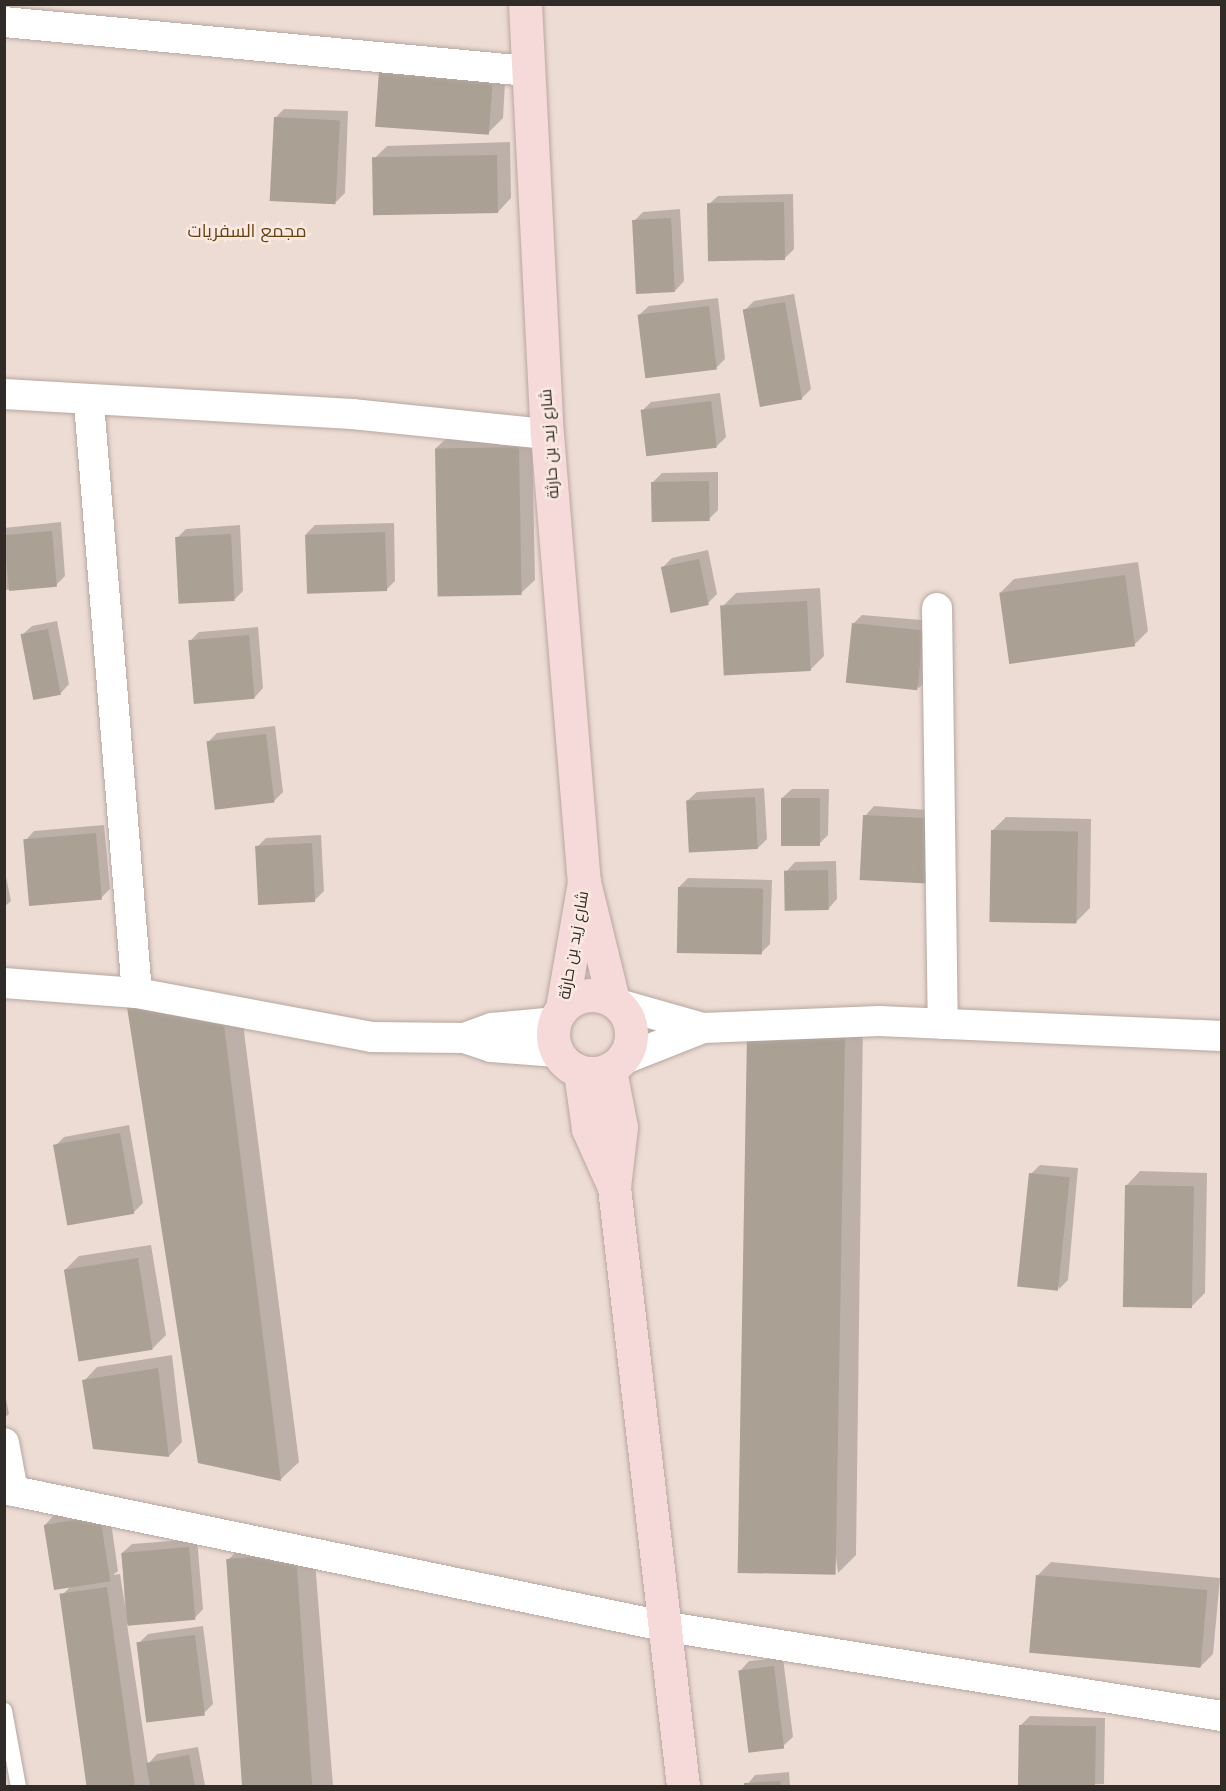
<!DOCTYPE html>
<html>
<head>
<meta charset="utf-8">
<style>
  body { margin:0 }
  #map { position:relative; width:1226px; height:1791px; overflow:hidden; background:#eddcd4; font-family:"Libre Baskerville",Cairo,serif }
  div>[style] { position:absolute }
  .shadow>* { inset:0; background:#0003 }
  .building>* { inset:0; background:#aaa093; transform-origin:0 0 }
  .roads { filter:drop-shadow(0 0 2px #b7a7a0) drop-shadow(0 0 2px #b7a7a0) }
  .lane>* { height:15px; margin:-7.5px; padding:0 7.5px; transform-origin:7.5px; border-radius:7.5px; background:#fff }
  .street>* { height:30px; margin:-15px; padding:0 15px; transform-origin:15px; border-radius:15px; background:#fff }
  .secondary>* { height:33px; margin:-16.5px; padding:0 16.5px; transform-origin:16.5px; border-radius:16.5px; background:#f6d9d9 }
  .secondary>.ring { margin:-16.5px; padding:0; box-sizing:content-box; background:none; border:33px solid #f6d9d9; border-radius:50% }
  span { translate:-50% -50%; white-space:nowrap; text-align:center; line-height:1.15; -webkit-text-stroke:5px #fae9e1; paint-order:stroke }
  .street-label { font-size:16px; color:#312b28 }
  .neighbourhood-label { font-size:18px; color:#684213 }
  .frame { position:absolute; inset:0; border:6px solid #312b28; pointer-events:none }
</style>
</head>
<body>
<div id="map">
  <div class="shadow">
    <div style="clip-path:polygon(506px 65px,503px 118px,489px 132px,380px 72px)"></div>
    <div style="clip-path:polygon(284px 109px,348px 111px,345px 193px,336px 202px,275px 118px)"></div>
    <div style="clip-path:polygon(510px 142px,511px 198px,498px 212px,373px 160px,387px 146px)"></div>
    <div style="clip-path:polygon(793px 194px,794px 249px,785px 258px,708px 205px,718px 196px)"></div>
    <div style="clip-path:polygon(680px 209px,684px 281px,675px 291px,634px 221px,643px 212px)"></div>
    <div style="clip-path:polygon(794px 294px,811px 389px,802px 398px,745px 310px,754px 301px)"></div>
    <div style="clip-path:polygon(718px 298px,725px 359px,716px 368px,639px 315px,649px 306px)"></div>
    <div style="clip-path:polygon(720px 393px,726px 437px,717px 446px,642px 411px,651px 402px)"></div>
    <div style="clip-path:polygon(532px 434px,535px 580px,521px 593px,436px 448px,450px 435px)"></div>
    <div style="clip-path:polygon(718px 472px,718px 510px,709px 519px,653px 482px,662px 473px)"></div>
    <div style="clip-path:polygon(61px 522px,65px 576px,56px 585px,4px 590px,4px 528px)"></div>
    <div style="clip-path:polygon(394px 523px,395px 581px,386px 590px,306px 534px,315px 525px)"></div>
    <div style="clip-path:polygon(240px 525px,243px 591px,234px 600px,177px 538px,186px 529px)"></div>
    <div style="clip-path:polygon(708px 550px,717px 594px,708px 603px,663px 567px,672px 558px)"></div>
    <div style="clip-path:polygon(1138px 562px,1148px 631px,1134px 645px,1000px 593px,1014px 579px)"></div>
    <div style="clip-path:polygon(820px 588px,824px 656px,810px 670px,722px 607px,736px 593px)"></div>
    <div style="clip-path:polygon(862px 615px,933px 621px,928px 679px,919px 688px,853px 624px)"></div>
    <div style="clip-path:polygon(57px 621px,69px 684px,60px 694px,22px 635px,32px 626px)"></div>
    <div style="clip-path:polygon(258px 627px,263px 688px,254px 698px,190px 641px,199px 632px)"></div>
    <div style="clip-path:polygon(275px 726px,283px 792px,274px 801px,208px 742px,217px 733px)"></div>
    <div style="clip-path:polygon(764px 788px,767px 839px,758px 848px,687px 801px,697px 792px)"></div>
    <div style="clip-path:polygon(792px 789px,829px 789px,828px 835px,819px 844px,782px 798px)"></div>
    <div style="clip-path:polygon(874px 806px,940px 811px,861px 878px,865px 816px)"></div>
    <div style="clip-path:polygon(1006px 817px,1091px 819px,1090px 908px,1076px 922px,992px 831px)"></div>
    <div style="clip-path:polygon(104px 825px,110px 889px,101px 898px,25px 841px,34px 831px)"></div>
    <div style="clip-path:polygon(321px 835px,324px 891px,315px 900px,257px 847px,266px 838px)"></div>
    <div style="clip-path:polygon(836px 861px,837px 899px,828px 909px,786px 872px,795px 862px)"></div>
    <div style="clip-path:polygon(4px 867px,11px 901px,4px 907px)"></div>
    <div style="clip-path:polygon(688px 878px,772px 880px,770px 944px,761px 953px,679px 887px)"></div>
    <div style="clip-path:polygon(147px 990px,241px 1008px,299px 1462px,281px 1479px,200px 1462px,129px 1008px)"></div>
    <div style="clip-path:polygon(766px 1016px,863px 1018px,856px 1555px,838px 1573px)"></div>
    <div style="clip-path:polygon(129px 1125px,143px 1203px,134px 1212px,55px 1146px,64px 1137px)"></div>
    <div style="clip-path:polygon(1040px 1165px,1078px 1168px,1068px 1280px,1059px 1289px,1031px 1174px)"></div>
    <div style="clip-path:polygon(1140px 1171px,1207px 1173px,1205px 1293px,1191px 1307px,1127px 1185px)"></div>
    <div style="clip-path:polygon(151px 1245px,166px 1335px,152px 1349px,65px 1270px,79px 1256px)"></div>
    <div style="clip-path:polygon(172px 1355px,182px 1442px,169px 1456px,95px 1447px,84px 1381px,97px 1367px)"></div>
    <div style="clip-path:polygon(4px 1389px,9px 1414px,4px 1418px)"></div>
    <div style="clip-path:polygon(109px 1508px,118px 1571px,113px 1575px,120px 1574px,125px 1606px,122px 1553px,132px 1544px,197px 1539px,203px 1609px,194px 1619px,127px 1624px,148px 1764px,157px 1754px,198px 1747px,205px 1786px,90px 1786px,62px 1595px,71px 1586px,45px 1525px,54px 1515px)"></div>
    <div style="clip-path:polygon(313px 1537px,333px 1786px,246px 1786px,228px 1560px,246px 1542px)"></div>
    <div style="clip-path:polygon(1051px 1562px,1220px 1578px,1213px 1654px,1199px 1668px,1038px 1575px)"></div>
    <div style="clip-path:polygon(203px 1626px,213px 1704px,204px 1713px,139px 1643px,148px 1634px)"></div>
    <div style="clip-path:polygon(783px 1658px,793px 1737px,783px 1746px,740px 1671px,749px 1661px)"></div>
    <div style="clip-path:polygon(1030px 1716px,1105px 1718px,1104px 1784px,1020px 1786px,1021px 1725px)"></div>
    <div style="clip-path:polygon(789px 1772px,790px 1786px,746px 1786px,755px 1775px)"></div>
  </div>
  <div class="building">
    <div style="left:379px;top:71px;width:114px;height:56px;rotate:4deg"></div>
    <div style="left:274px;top:117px;width:66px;height:84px;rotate:3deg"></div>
    <div style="left:497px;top:155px;width:58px;height:125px;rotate:89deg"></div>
    <div style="left:784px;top:202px;width:58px;height:77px;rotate:89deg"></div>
    <div style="left:671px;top:218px;width:74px;height:39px;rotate:87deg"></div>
    <div style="left:785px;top:302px;width:99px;height:43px;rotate:80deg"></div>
    <div style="left:709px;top:306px;width:64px;height:72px;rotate:83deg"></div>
    <div style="left:711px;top:401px;width:47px;height:71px;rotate:83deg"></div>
    <div style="left:519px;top:447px;width:148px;height:84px;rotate:89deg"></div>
    <div style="left:709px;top:481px;width:40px;height:58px;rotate:89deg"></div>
    <div style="left:52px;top:531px;width:56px;height:48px;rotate:85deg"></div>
    <div style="left:385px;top:532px;width:59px;height:80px;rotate:88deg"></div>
    <div style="left:231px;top:534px;width:67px;height:56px;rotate:87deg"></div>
    <div style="left:699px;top:559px;width:47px;height:39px;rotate:78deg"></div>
    <div style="left:1125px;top:575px;width:72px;height:127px;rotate:82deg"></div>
    <div style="left:807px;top:601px;width:70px;height:87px;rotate:87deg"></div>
    <div style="left:852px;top:623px;width:72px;height:60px;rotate:6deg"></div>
    <div style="left:48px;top:629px;width:67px;height:28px;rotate:79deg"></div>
    <div style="left:249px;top:635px;width:64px;height:61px;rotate:85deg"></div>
    <div style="left:266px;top:734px;width:69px;height:60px;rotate:83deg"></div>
    <div style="left:755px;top:797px;width:52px;height:69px;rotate:87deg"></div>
    <div style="left:781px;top:798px;width:39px;height:48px"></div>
    <div style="left:863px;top:815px;width:68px;height:65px;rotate:3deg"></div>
    <div style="left:991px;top:830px;width:87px;height:92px;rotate:1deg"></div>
    <div style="left:96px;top:833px;width:67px;height:73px;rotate:85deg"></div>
    <div style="left:312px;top:843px;width:59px;height:57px;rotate:87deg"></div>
    <div style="left:828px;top:870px;width:40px;height:44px;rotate:89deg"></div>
    <div style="left:678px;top:887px;width:85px;height:66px;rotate:1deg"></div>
    <div style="clip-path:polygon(127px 1007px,224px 1025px,281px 1481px,198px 1463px)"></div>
    <div style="left:747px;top:1034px;width:98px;height:539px;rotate:1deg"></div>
    <div style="left:120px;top:1133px;width:82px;height:68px;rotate:80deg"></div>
    <div style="left:1029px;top:1173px;width:41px;height:114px;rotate:6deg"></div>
    <div style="left:1125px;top:1185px;width:69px;height:122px;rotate:1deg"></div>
    <div style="left:138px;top:1258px;width:93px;height:75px;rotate:81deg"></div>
    <div style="clip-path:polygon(158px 1368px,169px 1457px,93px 1449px,82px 1380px)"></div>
    <div style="left:100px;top:1516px;width:66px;height:57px;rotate:81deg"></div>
    <div style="left:189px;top:1547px;width:73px;height:68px;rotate:85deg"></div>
    <div style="left:296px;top:1554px;width:233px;height:70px;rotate:86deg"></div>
    <div style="left:1036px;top:1575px;width:172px;height:78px;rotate:5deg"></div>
    <div style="left:107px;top:1587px;width:201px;height:48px;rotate:82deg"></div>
    <div style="left:195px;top:1635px;width:81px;height:59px;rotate:83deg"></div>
    <div style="left:774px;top:1666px;width:83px;height:36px;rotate:83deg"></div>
    <div style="left:1019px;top:1725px;width:77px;height:61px;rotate:1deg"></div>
    <div style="clip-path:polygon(189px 1755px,195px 1786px,150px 1786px,146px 1763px)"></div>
    <div style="clip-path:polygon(780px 1781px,781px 1786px,744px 1786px,744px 1783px)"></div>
  </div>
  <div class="roads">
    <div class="lane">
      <div style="left:4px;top:1710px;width:77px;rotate:79.6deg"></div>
    </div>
    <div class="street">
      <div style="left:4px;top:22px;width:525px;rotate:5.35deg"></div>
      <div style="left:4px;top:394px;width:349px;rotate:3.3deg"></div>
      <div style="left:352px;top:414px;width:196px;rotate:5.9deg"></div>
      <div style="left:89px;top:403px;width:592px;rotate:85.35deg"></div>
      <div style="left:937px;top:608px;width:416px;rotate:89.2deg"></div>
      <div style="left:4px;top:983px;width:133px;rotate:4.3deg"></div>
      <div style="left:137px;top:993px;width:239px;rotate:10.6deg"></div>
      <div style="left:372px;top:1037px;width:92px;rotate:0.6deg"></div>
      <div style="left:464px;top:1038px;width:28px;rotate:18deg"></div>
      <div style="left:491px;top:1047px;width:66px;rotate:4.3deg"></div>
      <div style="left:618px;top:1004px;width:88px;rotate:15.8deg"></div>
      <div style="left:464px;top:1038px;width:30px;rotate:-20deg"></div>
      <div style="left:492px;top:1028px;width:62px;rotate:-5.5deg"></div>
      <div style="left:622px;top:1060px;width:87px;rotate:-21.6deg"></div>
      <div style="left:703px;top:1028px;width:176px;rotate:-2.3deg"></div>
      <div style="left:879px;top:1021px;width:343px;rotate:2.5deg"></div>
      <div style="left:4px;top:1443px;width:49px;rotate:79.4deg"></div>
      <div style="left:4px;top:1489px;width:678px;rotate:11.74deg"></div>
      <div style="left:668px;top:1627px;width:561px;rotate:9.13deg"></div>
    </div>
    <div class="secondary">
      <div style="left:525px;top:4px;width:431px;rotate:87.1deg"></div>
      <div style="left:547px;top:434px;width:450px;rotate:85.3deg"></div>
      <div style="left:584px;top:882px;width:122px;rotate:76.2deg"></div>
      <div class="ring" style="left:553px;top:995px;width:45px;height:45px"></div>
      <div style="left:562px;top:1008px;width:128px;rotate:-80.1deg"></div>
      <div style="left:610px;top:1070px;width:58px;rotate:79.1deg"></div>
      <div style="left:621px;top:1127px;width:60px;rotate:96.7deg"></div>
      <div style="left:614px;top:1187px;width:603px;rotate:83.43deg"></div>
      <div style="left:580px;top:1072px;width:58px;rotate:82deg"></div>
      <div style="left:588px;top:1129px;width:64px;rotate:65.9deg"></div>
    </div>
  </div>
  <div class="street-label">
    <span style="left:549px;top:444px;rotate:-94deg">شارع زيد بن حارثة</span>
    <span style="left:573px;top:945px;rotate:-80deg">شارع زيد بن حارثة</span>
  </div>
  <div class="neighbourhood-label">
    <span style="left:247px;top:231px">مجمع السفريات</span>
  </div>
  <div class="frame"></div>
</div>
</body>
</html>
